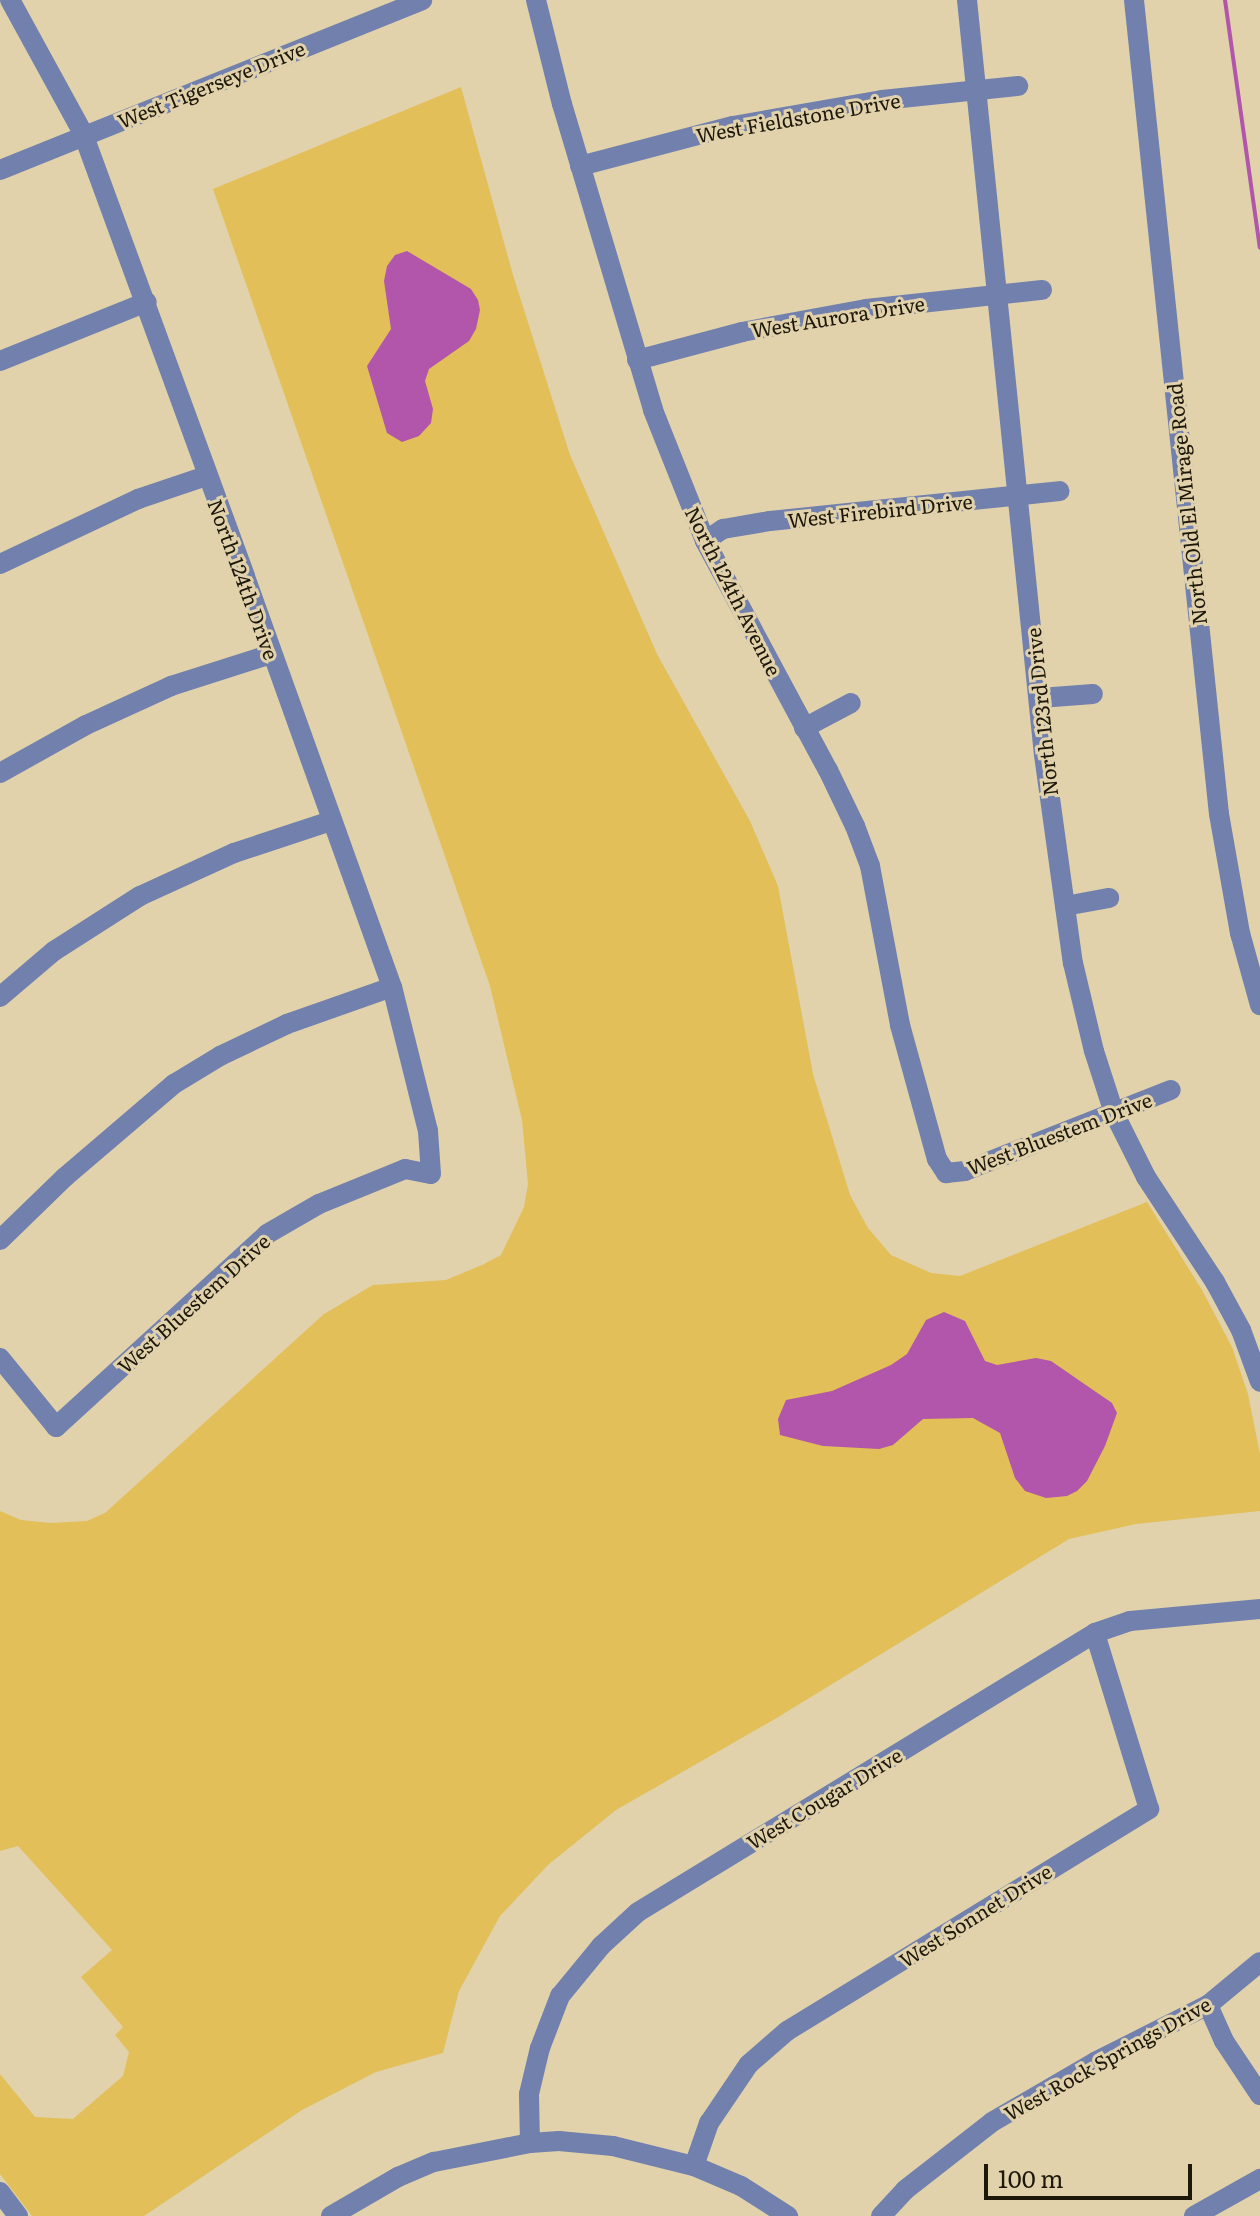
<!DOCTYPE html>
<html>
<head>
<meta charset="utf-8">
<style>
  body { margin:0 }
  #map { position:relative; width:1260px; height:2216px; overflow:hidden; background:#e1d2ac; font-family:Literata,serif }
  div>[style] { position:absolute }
  .green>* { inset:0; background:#e2bf58 }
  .water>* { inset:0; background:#b156aa }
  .stream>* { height:4px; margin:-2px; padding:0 2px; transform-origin:2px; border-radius:2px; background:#b156aa }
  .minor>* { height:20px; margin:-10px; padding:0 10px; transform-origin:10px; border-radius:10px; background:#7180ad }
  span { translate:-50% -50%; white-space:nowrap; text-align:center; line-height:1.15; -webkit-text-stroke:6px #e1d2ac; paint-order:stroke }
  .street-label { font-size:20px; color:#1d180a }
  .scale { position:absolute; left:984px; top:2164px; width:208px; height:36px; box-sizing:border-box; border:4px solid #1d180a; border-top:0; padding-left:10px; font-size:24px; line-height:28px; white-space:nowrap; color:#1d180a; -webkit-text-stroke:6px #e1d2ac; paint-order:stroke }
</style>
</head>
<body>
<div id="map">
  <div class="green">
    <div style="clip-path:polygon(461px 87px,513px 275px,570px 455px,657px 654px,750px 821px,778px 886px,813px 1074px,850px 1195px,868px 1228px,891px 1255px,931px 1273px,960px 1276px,1147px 1202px,1202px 1290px,1232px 1347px,1248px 1394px,1260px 1454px,1260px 1511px,1136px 1524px,1069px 1539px,775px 1719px,616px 1810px,549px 1864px,500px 1916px,459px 1991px,443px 2053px,376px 2072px,302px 2110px,144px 2216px,32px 2216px,0 2174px,0 2074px,35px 2117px,73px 2119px,123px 2076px,129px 2052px,115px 2035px,123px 2027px,81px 1977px,112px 1950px,18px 1846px,0 1851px,0 1511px,21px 1520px,50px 1523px,87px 1521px,105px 1513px,324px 1314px,373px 1285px,446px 1280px,482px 1265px,501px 1255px,524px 1207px,528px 1184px,522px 1120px,490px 986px,213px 189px)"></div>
  </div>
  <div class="water">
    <div style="clip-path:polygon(407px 251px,471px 289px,478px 300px,480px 310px,476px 329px,469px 341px,429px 369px,425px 381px,433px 409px,431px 423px,419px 436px,402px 442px,387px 433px,367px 366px,391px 329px,384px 281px,387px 266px,395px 255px)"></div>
    <div style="clip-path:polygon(944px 1312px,965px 1321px,985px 1361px,997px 1365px,1036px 1358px,1051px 1361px,1112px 1403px,1117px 1413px,1105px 1446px,1087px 1481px,1077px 1491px,1067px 1496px,1046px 1498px,1025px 1491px,1015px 1478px,1000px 1433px,973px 1418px,923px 1419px,893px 1445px,879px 1449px,823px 1446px,780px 1435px,778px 1419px,786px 1400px,832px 1391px,891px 1365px,907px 1354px,926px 1320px)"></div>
  </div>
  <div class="stream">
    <div style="left:1225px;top:0;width:250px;rotate:82deg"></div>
  </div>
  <div class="minor">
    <div style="left:536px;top:0;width:107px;rotate:76deg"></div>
    <div style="left:562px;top:104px;width:319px;rotate:73.4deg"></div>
    <div style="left:653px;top:410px;width:141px;rotate:68.3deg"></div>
    <div style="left:705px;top:541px;width:260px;rotate:61.8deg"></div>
    <div style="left:828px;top:770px;width:62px;rotate:64.3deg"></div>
    <div style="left:855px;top:826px;width:43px;rotate:69.4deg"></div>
    <div style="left:870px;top:866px;width:162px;rotate:79.3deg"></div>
    <div style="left:900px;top:1025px;width:139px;rotate:74.6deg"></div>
    <div style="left:937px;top:1159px;width:17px;rotate:57deg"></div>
    <div style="left:946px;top:1173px;width:19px;rotate:-6deg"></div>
    <div style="left:965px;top:1171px;width:221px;rotate:-21.5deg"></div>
    <div style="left:967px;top:0;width:759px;rotate:84.18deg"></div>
    <div style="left:1044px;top:755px;width:210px;rotate:82.1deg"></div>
    <div style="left:1073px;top:963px;width:90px;rotate:76.6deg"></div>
    <div style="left:1094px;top:1051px;width:65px;rotate:72.1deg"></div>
    <div style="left:1114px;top:1113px;width:72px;rotate:63.4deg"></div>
    <div style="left:1146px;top:1177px;width:126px;rotate:56.7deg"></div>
    <div style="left:1215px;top:1282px;width:55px;rotate:61.6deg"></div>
    <div style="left:1241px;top:1330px;width:55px;rotate:69.9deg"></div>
    <div style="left:1134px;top:0;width:818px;rotate:84.04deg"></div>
    <div style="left:1219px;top:814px;width:121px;rotate:80deg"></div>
    <div style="left:1240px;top:933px;width:75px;rotate:74.5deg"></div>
    <div style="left:580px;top:166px;width:158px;rotate:-14.7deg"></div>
    <div style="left:733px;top:126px;width:151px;rotate:-9.9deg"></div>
    <div style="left:882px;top:100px;width:137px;rotate:-5.9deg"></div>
    <div style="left:0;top:170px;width:455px;rotate:-21.9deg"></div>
    <div style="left:637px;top:360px;width:109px;rotate:-14.9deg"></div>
    <div style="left:742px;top:332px;width:126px;rotate:-10.5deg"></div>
    <div style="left:866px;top:309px;width:177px;rotate:-6.2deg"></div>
    <div style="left:0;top:361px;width:158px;rotate:-21.9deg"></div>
    <div style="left:705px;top:541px;width:22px;rotate:-34deg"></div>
    <div style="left:723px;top:529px;width:48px;rotate:-9.7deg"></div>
    <div style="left:770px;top:521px;width:291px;rotate:-5.9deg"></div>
    <div style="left:0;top:564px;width:153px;rotate:-25.2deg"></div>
    <div style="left:138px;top:499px;width:72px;rotate:-18.7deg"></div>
    <div style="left:1040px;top:698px;width:53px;rotate:-4.3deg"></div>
    <div style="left:804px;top:728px;width:53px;rotate:-28deg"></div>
    <div style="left:0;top:773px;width:98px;rotate:-29.2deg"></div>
    <div style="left:86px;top:725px;width:94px;rotate:-24.6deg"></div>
    <div style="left:171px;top:686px;width:105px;rotate:-17.7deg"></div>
    <div style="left:1065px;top:906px;width:45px;rotate:-10.3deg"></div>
    <div style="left:0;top:997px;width:71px;rotate:-40.4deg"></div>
    <div style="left:54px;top:951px;width:102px;rotate:-32.6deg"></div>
    <div style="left:140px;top:896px;width:103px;rotate:-24.6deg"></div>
    <div style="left:234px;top:853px;width:102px;rotate:-18.3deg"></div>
    <div style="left:0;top:1240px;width:91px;rotate:-44.1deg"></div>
    <div style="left:65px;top:1177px;width:143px;rotate:-40.5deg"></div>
    <div style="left:174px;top:1084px;width:54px;rotate:-31.3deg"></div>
    <div style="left:220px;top:1056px;width:74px;rotate:-25.5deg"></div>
    <div style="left:287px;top:1024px;width:111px;rotate:-19.4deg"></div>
    <div style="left:0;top:1358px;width:89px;rotate:50.9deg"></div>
    <div style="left:56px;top:1427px;width:286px;rotate:-42.4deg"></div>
    <div style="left:267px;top:1234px;width:60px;rotate:-30deg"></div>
    <div style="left:319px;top:1204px;width:93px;rotate:-22.1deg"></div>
    <div style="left:405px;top:1169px;width:26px;rotate:11deg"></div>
    <div style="left:431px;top:1174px;width:43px;rotate:-94deg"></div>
    <div style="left:428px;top:1131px;width:148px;rotate:-104deg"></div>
    <div style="left:392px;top:987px;width:436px;rotate:-109.7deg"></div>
    <div style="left:245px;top:576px;width:469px;rotate:-110.1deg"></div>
    <div style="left:84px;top:135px;width:154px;rotate:-118.7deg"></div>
    <div style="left:1208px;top:2005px;width:39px;rotate:66deg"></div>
    <div style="left:1224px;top:2041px;width:65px;rotate:56.3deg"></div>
    <div style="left:530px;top:2143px;width:49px;rotate:-91.2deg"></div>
    <div style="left:529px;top:2094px;width:47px;rotate:-76.6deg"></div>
    <div style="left:540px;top:2048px;width:56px;rotate:-69deg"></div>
    <div style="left:560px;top:1996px;width:65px;rotate:-50.6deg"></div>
    <div style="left:601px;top:1946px;width:50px;rotate:-42.6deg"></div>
    <div style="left:638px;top:1912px;width:535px;rotate:-31.4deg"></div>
    <div style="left:1095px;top:1633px;width:37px;rotate:-19deg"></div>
    <div style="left:1130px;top:1621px;width:131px;rotate:-5.3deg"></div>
    <div style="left:694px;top:2166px;width:46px;rotate:-70.8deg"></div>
    <div style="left:709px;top:2123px;width:71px;rotate:-55.9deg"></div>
    <div style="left:749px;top:2064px;width:50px;rotate:-41deg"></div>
    <div style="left:787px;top:2031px;width:425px;rotate:-31.5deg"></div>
    <div style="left:1149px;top:1809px;width:184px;rotate:-107.1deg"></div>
    <div style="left:0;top:2192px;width:30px;rotate:53deg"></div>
    <div style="left:331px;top:2216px;width:78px;rotate:-30.2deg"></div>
    <div style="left:398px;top:2177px;width:39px;rotate:-23deg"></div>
    <div style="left:434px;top:2162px;width:98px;rotate:-11.2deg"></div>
    <div style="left:530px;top:2143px;width:29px;rotate:-4deg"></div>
    <div style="left:559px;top:2141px;width:54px;rotate:5.3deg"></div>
    <div style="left:613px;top:2146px;width:83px;rotate:13.9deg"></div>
    <div style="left:694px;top:2166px;width:51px;rotate:23.1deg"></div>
    <div style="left:741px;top:2186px;width:56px;rotate:32.6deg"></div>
    <div style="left:881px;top:2216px;width:35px;rotate:-47deg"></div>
    <div style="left:905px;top:2190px;width:110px;rotate:-38deg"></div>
    <div style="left:992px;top:2122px;width:119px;rotate:-30.2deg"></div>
    <div style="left:1095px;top:2062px;width:127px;rotate:-26.8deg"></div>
    <div style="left:1208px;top:2005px;width:67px;rotate:-39.6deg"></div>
    <div style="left:1194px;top:2216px;width:76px;rotate:-29.3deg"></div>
  </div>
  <div class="street-label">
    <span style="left:211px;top:84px;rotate:-22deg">West Tigerseye Drive</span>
    <span style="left:798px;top:117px;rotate:-10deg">West Fieldstone Drive</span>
    <span style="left:838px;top:316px;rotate:-9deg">West Aurora Drive</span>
    <span style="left:1186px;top:504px;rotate:-96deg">North Old El Mirage Road</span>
    <span style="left:880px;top:510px;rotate:-6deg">West Firebird Drive</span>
    <span style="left:244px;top:579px;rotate:70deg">North 124th Drive</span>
    <span style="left:734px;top:591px;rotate:63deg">North 124th Avenue</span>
    <span style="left:1041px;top:712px;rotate:-96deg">North 123rd Drive</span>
    <span style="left:1059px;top:1133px;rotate:-21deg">West Bluestem Drive</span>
    <span style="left:193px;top:1303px;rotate:-42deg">West Bluestem Drive</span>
    <span style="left:824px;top:1798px;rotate:-31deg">West Cougar Drive</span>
    <span style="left:975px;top:1915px;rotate:-32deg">West Sonnet Drive</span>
    <span style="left:1107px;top:2058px;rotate:-29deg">West Rock Springs Drive</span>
  </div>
  <div class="scale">100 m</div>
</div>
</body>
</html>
